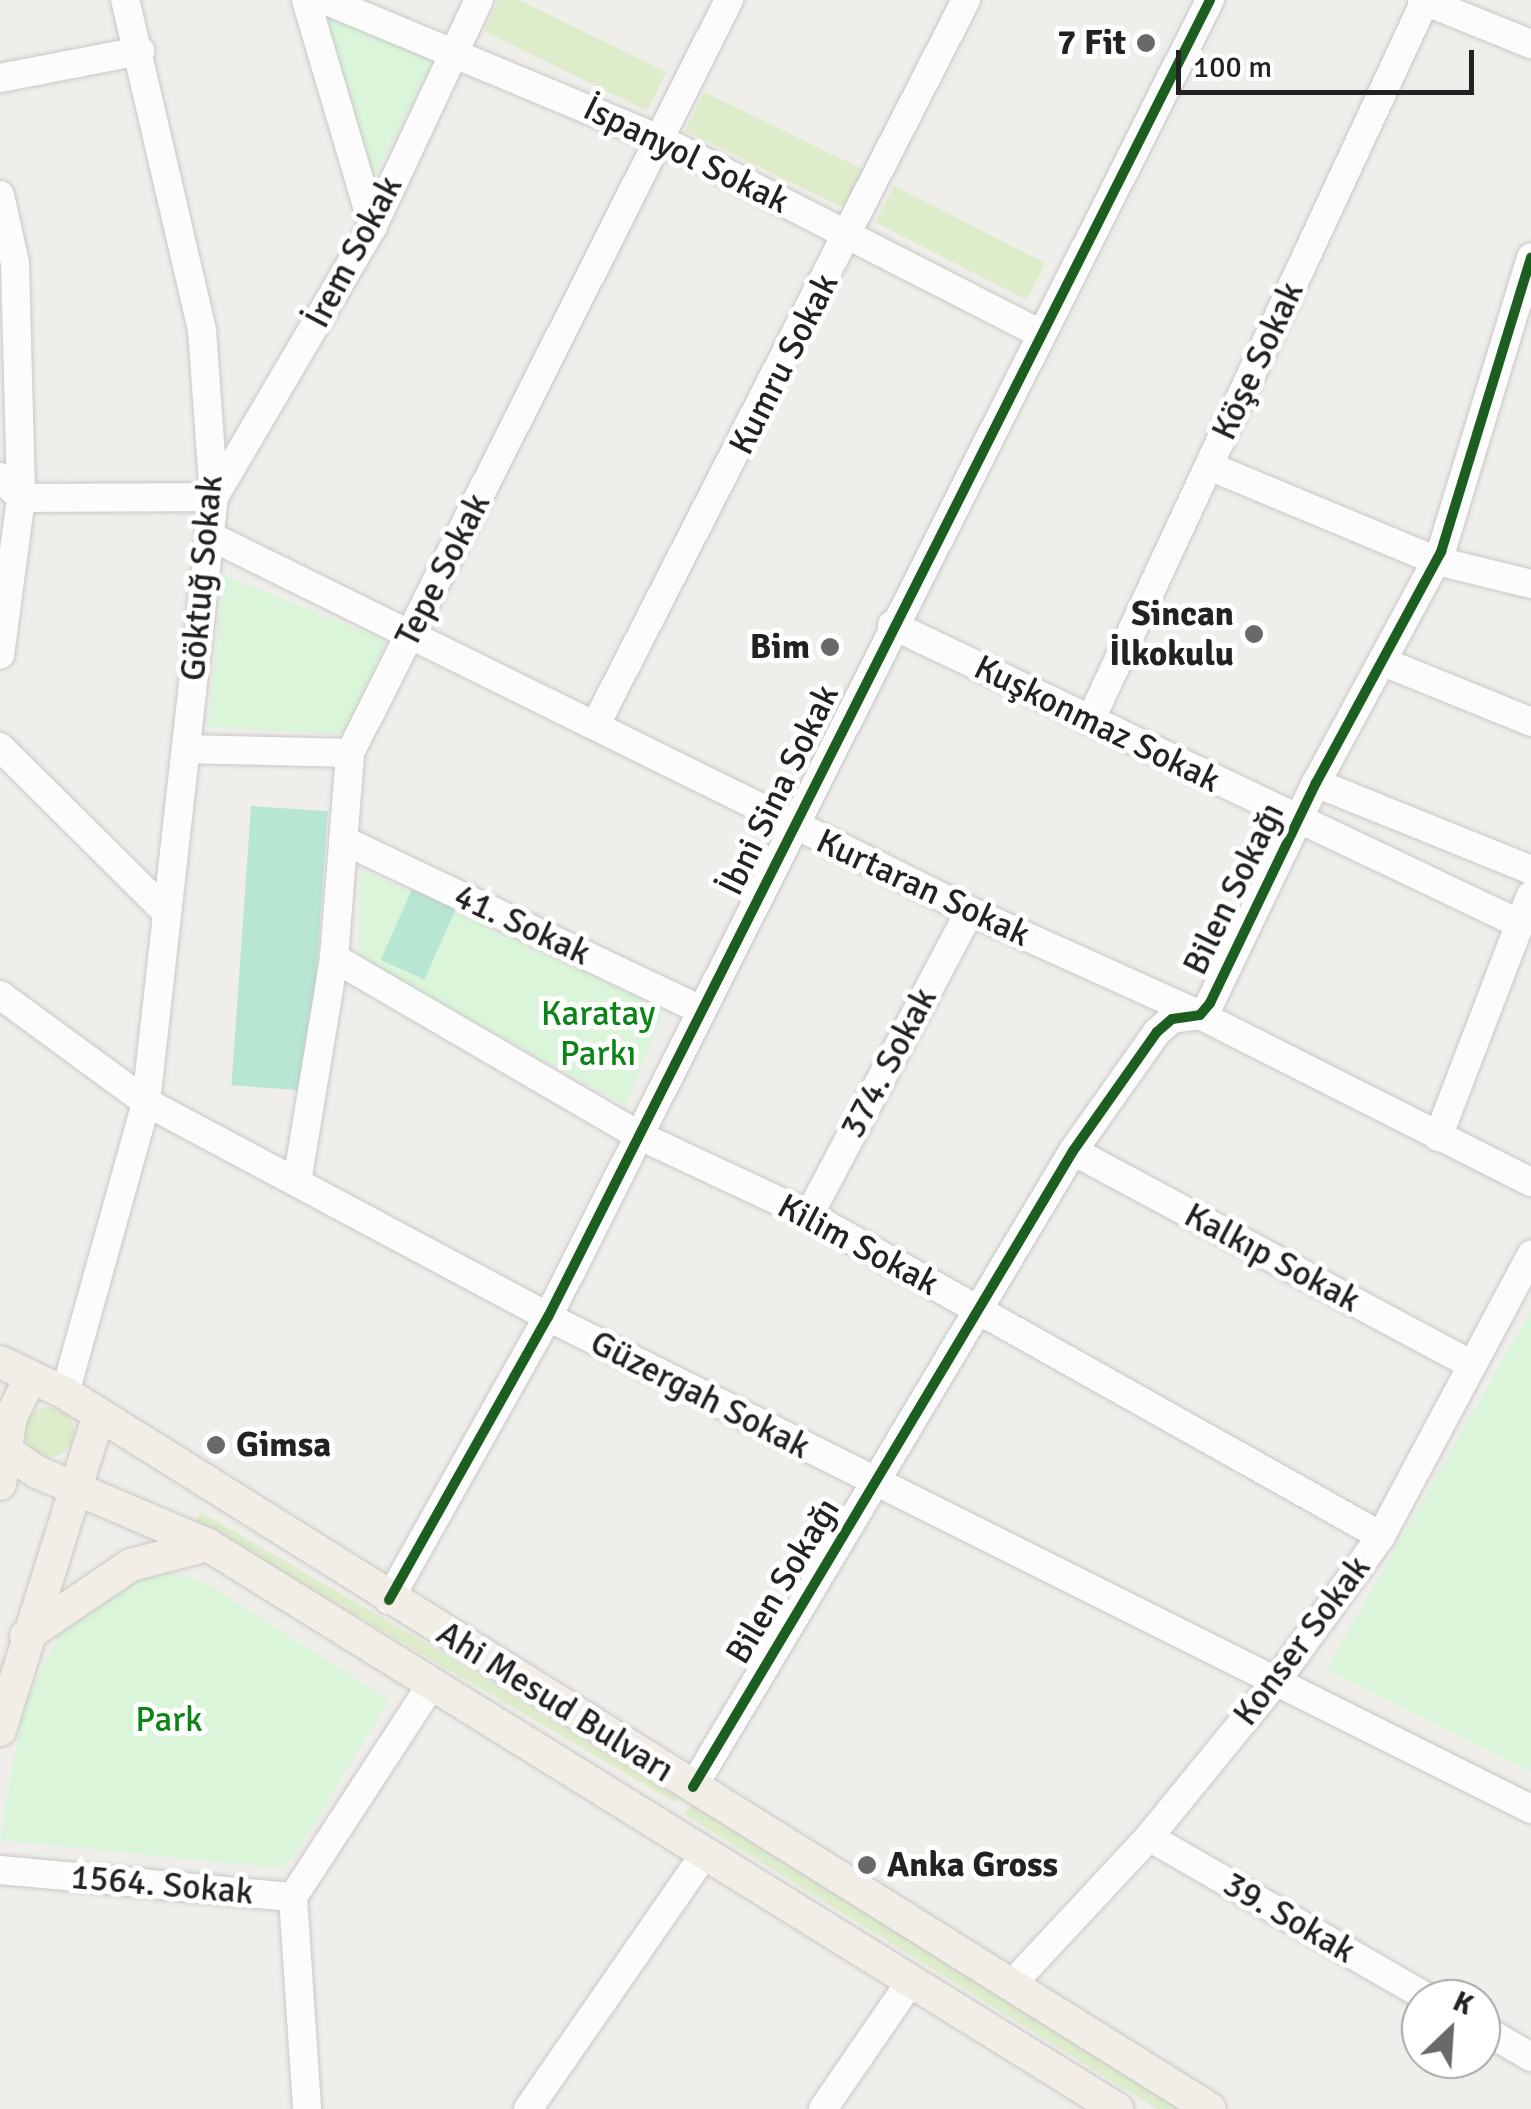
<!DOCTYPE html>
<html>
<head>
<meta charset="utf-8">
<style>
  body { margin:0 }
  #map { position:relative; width:1531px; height:2109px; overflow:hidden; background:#f0eeeb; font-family:Signika,sans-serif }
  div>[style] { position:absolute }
  .grass>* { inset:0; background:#ddeccb; transform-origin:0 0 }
  .round { border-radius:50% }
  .park>* { inset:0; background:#daf5da }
  .pitch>* { inset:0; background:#b7e6d2; transform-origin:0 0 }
  .roads { filter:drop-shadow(0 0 2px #c9c8c7) drop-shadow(0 0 2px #c9c8c7) }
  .minor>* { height:28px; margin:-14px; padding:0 14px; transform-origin:14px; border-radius:14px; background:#fdfcfc }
  .major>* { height:32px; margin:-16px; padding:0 16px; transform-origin:16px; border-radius:16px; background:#f3ede7 }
  .cycleway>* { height:10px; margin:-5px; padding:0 5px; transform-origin:5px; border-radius:5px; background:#1b5e20 }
  .dots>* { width:28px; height:28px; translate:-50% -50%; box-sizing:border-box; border:5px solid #fff; border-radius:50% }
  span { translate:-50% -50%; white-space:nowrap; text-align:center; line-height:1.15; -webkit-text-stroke:10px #fff; paint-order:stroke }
  .poi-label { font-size:35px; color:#222; font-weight:700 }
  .right { translate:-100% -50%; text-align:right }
  .left { translate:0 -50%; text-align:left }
  .street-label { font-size:35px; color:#222 }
  .park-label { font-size:35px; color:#0c8416 }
  .north { position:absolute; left:1401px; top:1979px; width:100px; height:100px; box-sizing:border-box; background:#fff; border:2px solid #a7a7a7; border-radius:50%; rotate:25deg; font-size:28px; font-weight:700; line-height:40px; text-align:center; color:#222 }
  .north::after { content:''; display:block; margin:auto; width:35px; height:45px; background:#6a6968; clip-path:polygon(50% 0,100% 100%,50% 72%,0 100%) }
  .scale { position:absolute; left:1176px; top:50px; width:298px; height:45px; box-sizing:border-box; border:5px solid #222; border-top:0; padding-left:12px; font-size:30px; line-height:35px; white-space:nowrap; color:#222; -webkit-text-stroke:8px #fff; paint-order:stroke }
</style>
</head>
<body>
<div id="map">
  <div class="grass">
    <div style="clip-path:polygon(499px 0,519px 0,666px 72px,647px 111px,484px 31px)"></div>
    <div style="left:704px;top:92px;width:182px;height:43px;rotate:26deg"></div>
    <div style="left:894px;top:186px;width:170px;height:41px;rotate:27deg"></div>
    <div class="round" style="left:24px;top:1407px;width:50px;height:50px"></div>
    <div style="clip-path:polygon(201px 1512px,443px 1653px,677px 1797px,676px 1803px,195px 1521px)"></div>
    <div style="clip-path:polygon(691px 1805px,953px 1966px,1178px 2109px,1157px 2109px,684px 1814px)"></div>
  </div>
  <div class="park">
    <div style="clip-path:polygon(321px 7px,437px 56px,370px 185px)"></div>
    <div style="clip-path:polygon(223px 575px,387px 641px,344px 734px,208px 728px)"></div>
    <div style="clip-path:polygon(361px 869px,664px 1010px,626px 1106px,358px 958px)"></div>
    <div style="clip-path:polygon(1531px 1310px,1531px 1771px,1327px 1669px)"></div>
    <div style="clip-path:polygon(160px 1569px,206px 1583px,389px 1700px,295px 1856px,279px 1868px,0 1840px,23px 1707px,59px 1634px,114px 1589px)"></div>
  </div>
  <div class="pitch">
    <div style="left:251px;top:806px;width:77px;height:280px;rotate:4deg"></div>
    <div style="left:414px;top:885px;width:48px;height:82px;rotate:24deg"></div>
  </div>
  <div class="roads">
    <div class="minor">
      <div style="left:306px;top:0;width:236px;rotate:73.5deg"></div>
      <div style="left:325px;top:0;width:365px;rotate:22.6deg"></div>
      <div style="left:662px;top:140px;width:422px;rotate:27.1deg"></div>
      <div style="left:1422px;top:0;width:118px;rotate:22deg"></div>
      <div style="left:0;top:78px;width:143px;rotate:-10.9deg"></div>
      <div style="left:0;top:195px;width:70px;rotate:77.6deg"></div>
      <div style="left:15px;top:263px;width:235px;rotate:88.5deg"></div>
      <div style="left:21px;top:498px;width:158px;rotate:97.6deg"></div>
      <div style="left:1209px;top:466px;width:247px;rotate:22.6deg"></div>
      <div style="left:1437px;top:561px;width:97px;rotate:13.7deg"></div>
      <div style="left:0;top:477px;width:30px;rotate:45deg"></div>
      <div style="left:21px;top:498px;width:193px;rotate:-0.3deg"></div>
      <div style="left:214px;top:497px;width:314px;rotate:-59.6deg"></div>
      <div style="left:373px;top:226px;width:250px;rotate:-64.9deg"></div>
      <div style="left:210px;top:536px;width:847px;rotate:26.26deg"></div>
      <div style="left:970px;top:911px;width:252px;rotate:24.3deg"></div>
      <div style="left:1200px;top:1015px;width:371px;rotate:26.8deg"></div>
      <div style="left:892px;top:625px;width:696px;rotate:25.46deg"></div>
      <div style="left:1386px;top:663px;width:157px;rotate:22.1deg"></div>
      <div style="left:1090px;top:721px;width:794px;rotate:-65.05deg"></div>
      <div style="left:596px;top:724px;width:813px;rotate:-62.93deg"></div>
      <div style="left:0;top:747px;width:235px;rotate:44.8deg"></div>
      <div style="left:186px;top:749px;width:164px;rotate:1.4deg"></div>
      <div style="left:1316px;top:783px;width:232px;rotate:22deg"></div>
      <div style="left:343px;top:840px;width:396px;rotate:25.4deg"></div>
      <div style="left:334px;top:958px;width:352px;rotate:30.2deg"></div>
      <div style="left:638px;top:1135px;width:189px;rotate:25.1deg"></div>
      <div style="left:809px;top:1215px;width:656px;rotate:29.3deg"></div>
      <div style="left:0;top:995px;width:181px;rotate:36.2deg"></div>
      <div style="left:146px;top:1102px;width:456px;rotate:28.1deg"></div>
      <div style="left:548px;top:1317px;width:1099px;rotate:26.59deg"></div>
      <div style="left:1438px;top:1137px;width:259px;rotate:-69deg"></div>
      <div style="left:1073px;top:1151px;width:453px;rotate:28.2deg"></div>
      <div style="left:297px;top:1182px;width:227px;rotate:-80.6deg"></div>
      <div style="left:334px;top:958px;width:206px;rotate:-85.5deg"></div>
      <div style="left:350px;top:753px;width:843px;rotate:-63.28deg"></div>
      <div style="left:809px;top:1215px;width:344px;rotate:-62.1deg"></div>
      <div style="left:65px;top:1393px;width:302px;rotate:-74.4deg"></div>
      <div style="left:146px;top:1102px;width:609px;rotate:-83.59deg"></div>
      <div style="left:214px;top:497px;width:167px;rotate:-94.1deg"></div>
      <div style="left:202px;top:330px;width:339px;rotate:-103.1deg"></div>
      <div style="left:389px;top:1600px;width:325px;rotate:-60.7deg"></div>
      <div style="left:548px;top:1317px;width:1474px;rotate:-63.31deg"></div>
      <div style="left:693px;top:1787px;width:741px;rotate:-59.14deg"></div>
      <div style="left:1073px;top:1151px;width:146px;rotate:-54.8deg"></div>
      <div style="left:1157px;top:1032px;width:20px;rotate:-41deg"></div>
      <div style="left:1172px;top:1019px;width:28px;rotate:-8deg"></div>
      <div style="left:1200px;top:1015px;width:16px;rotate:-50deg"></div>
      <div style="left:1210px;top:1003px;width:244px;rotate:-64.3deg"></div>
      <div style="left:1316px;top:783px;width:263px;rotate:-61.6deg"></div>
      <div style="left:1441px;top:552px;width:308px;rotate:-73deg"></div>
      <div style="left:1149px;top:1837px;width:324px;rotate:30deg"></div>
      <div style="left:0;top:1870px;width:294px;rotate:5.3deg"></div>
      <div style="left:293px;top:1897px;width:212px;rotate:86.2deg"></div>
      <div style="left:293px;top:1897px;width:254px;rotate:-56.9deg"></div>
      <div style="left:1012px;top:1984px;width:201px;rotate:-47deg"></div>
      <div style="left:1149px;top:1837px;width:198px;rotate:-50.8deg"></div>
      <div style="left:1274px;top:1684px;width:183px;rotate:-54.1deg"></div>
      <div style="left:1381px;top:1536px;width:319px;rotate:-61.9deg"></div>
      <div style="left:1481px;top:2028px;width:58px;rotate:30.1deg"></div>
      <div style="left:528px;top:2109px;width:311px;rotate:-55.3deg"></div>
      <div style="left:823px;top:2109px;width:155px;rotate:-55.5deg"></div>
    </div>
    <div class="major">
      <div style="left:0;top:1362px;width:72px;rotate:25.5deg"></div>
      <div style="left:65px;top:1393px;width:1350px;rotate:32.02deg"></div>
      <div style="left:0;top:1447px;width:45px;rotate:34deg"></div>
      <div style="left:37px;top:1472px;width:186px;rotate:23.1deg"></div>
      <div style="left:208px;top:1545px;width:1070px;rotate:31.82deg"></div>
      <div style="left:0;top:1484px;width:68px;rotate:-80.7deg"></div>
      <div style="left:11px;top:1417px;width:45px;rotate:-63.4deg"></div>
      <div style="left:26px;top:1636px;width:127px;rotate:-34.1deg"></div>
      <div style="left:131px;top:1565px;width:80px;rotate:-14.6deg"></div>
      <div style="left:0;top:1730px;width:330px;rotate:-72.6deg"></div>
    </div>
  </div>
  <div class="cycleway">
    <div style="left:389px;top:1600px;width:325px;rotate:-60.7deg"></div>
    <div style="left:548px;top:1317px;width:1474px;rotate:-63.31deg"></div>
    <div style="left:693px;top:1787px;width:741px;rotate:-59.14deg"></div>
    <div style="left:1073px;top:1151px;width:146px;rotate:-54.8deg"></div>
    <div style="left:1157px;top:1032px;width:20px;rotate:-41deg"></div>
    <div style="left:1172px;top:1019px;width:28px;rotate:-8deg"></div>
    <div style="left:1200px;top:1015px;width:16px;rotate:-50deg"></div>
    <div style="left:1210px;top:1003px;width:244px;rotate:-64.3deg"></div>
    <div style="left:1316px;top:783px;width:263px;rotate:-61.6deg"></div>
    <div style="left:1441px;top:552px;width:308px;rotate:-73deg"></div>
  </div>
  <div class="dots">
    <div style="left:1146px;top:43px;background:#6a6968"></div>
    <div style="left:1254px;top:634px;background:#6a6968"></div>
    <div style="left:830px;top:647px;background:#6a6968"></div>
    <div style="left:216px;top:1445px;background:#6a6968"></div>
    <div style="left:867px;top:1865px;background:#6a6968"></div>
  </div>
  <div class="poi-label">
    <span class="right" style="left:1126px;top:43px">7 Fit</span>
    <span class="right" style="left:1234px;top:634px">Sincan<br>İlkokulu</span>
    <span class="right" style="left:810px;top:647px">Bim</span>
    <span class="left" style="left:236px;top:1445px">Gimsa</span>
    <span class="left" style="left:887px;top:1865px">Anka Gross</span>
  </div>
  <div class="street-label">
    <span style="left:686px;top:155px;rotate:26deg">İspanyol Sokak</span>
    <span style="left:354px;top:252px;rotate:-62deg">İrem Sokak</span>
    <span style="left:1258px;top:361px;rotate:-65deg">Köşe Sokak</span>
    <span style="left:784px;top:364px;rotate:-63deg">Kumru Sokak</span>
    <span style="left:443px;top:570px;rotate:-63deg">Tepe Sokak</span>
    <span style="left:202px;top:578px;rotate:-85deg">Göktuğ Sokak</span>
    <span style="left:1097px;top:724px;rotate:26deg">Kuşkonmaz Sokak</span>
    <span style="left:779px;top:790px;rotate:-64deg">İbni Sina Sokak</span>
    <span style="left:923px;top:888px;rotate:25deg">Kurtaran Sokak</span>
    <span style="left:1234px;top:889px;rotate:-64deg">Bilen Sokağı</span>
    <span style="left:522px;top:925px;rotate:25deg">41. Sokak</span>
    <span style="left:889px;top:1063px;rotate:-62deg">374. Sokak</span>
    <span style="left:858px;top:1245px;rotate:28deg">Kilim Sokak</span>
    <span style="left:1272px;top:1258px;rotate:28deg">Kalkıp Sokak</span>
    <span style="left:700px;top:1395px;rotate:27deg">Güzergah Sokak</span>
    <span style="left:783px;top:1581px;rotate:-59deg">Bilen Sokağı</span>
    <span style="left:1302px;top:1641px;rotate:-53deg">Konser Sokak</span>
    <span style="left:555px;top:1702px;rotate:32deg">Ahi Mesud Bulvarı</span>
    <span style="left:162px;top:1885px;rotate:5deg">1564. Sokak</span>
    <span style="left:1289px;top:1918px;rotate:30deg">39. Sokak</span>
  </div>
  <div class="park-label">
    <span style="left:598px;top:1034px">Karatay<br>Parkı</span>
    <span style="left:169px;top:1720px">Park</span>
  </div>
  <div class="north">K</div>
  <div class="scale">100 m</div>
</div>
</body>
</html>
